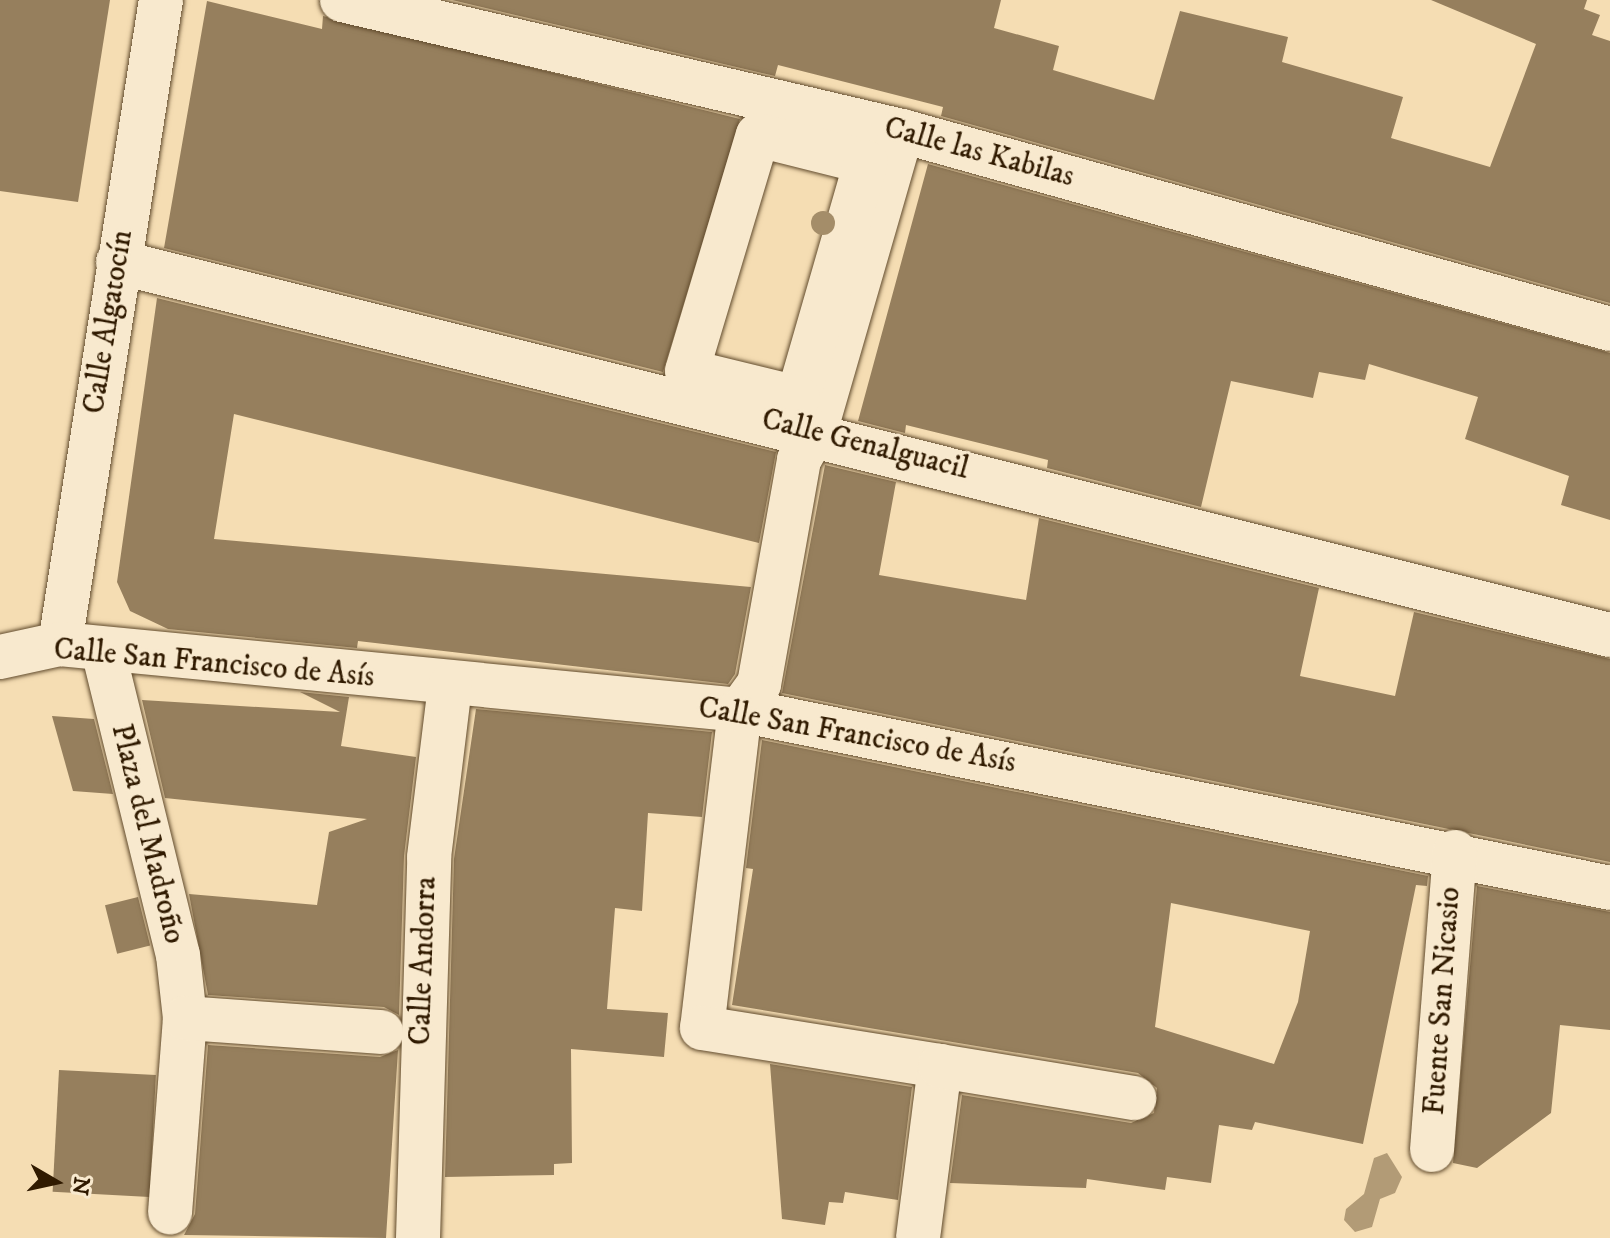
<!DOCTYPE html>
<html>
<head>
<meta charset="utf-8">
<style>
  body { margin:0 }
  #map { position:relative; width:1610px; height:1238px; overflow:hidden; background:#f5ddb3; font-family:"IM FELL DW Pica",serif }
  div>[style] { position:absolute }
  .water>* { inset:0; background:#b29b76 }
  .building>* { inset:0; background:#967f5d; transform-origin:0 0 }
  .roads { filter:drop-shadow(0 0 2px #614b2d) drop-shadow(0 0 2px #614b2d) }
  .minor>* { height:44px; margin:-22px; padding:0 22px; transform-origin:22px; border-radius:22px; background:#f8e9ce }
  .trees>* { width:24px; height:24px; margin:-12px; border-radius:50%; background:#a48d69 }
  span { translate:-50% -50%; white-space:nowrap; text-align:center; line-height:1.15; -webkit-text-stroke:6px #f8e9ce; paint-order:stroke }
  .street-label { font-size:30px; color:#301a00 }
  .north { position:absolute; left:16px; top:1142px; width:80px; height:80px; -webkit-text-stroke:6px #f8e9ce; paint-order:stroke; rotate:99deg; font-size:22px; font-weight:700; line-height:32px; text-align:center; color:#301a00 }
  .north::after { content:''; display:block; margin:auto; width:28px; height:36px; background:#301a00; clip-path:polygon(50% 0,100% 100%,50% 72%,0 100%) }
</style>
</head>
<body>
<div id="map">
  <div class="water">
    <div style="clip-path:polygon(1387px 1153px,1402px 1177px,1395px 1193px,1380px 1199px,1372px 1227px,1355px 1232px,1344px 1220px,1346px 1209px,1364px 1194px,1374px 1158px)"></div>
  </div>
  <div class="building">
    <div style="clip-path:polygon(0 0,110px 0,78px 202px,0 191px)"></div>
    <div style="clip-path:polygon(452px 0,1001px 0,994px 28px,1059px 46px,1053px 70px,1154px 100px,1180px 11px,1288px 37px,1282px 62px,1403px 97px,1391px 138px,1490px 167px,1536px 44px,1431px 0,1587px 0,1584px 9px,1600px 15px,1592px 35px,1610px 41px,1610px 303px,941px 116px,943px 107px,853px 84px,778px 65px,775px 76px)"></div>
    <div style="clip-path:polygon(207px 1px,322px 29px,323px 16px,740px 119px,663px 372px,164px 248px)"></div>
    <div style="clip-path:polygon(928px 164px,1610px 353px,1610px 520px,1561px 505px,1569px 476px,1465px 439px,1478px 397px,1369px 364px,1365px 380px,1319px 372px,1313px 398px,1231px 381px,1201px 507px,1047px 468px,1048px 460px,906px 425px,905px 433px,858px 421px)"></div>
    <div style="clip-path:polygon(157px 298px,776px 452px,759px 543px,234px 414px,214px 539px,751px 587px,735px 674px,728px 684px,358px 641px,357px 648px,168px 629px,130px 611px,117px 582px)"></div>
    <div style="clip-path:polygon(825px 465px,896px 482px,879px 575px,1026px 600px,1039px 518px,1319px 588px,1300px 676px,1395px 696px,1414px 612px,1610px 659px,1610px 862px,782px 693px)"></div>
    <div style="clip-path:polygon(300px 692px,349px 697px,341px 746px,416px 757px,404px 856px,399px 1015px,384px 1007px,208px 995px,189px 894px,317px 905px,329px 832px,367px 819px,165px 798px,142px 700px,340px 712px)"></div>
    <div style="clip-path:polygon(476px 709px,712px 732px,702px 817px,648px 813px,642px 911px,615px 908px,607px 1009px,668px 1013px,664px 1057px,571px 1049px,572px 1163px,554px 1164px,554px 1175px,445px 1177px,454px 859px)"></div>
    <div style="clip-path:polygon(52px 716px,94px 719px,113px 794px,73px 791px)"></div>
    <div style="clip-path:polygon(evenodd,762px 740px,1428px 876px,1427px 886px,1416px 885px,1363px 1144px,1255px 1122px,1252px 1130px,1219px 1125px,1211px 1183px,1167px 1177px,1165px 1190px,1087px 1179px,1086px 1188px,950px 1183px,962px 1095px,1131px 1123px,1154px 1113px,1157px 1088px,1138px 1073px,732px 1005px,753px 869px,746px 868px,762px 740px,1171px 903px,1310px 931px,1298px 1002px,1274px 1064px,1155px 1027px,1171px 903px)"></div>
    <div style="clip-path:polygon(1477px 886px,1610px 912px,1610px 1030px,1560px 1025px,1551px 1113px,1477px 1168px,1453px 1163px)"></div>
    <div style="left:138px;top:897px;width:50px;height:34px;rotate:76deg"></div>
    <div style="clip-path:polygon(208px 1045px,380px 1057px,398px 1050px,386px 1238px,184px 1235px,195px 1214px)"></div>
    <div style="clip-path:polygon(770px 1064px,912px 1087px,898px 1200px,845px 1192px,843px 1203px,829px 1202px,825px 1225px,782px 1219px)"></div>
    <div style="left:59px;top:1070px;width:97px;height:122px;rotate:3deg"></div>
  </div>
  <div class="roads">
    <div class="minor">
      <div style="left:342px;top:0;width:575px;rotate:13.17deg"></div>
      <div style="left:902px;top:131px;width:735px;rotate:15.62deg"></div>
      <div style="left:902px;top:131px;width:313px;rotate:106.1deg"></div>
      <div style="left:815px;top:432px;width:32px;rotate:120deg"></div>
      <div style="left:799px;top:460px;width:228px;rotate:100.1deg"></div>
      <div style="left:759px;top:684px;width:32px;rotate:126deg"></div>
      <div style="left:740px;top:710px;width:320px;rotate:96.8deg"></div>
      <div style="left:702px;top:1028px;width:241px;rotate:9.1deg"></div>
      <div style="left:940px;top:1066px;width:173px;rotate:97.3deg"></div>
      <div style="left:758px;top:135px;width:111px;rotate:14deg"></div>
      <div style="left:866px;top:162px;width:246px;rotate:106.1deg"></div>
      <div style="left:798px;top:398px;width:114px;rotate:-166.3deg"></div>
      <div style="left:687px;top:371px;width:246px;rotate:-73.3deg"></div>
      <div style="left:118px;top:262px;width:1538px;rotate:14.04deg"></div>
      <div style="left:60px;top:644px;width:652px;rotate:-81.09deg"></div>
      <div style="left:103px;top:650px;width:314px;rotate:76.2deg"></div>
      <div style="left:178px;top:955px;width:63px;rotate:83.7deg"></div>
      <div style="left:185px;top:1018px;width:195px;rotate:94.4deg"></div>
      <div style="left:0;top:657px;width:61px;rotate:-12.2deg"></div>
      <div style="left:60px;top:644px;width:683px;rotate:5.54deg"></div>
      <div style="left:740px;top:710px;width:888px;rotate:11.56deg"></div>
      <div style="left:185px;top:1018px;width:197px;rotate:4.1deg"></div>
      <div style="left:940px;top:1066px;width:197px;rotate:9.4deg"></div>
      <div style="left:1432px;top:1150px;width:299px;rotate:-85.6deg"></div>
      <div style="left:418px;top:1238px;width:381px;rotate:-88.3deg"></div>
      <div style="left:429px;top:857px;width:172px;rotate:-83deg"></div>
    </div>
  </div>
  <div class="trees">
    <div style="left:823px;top:223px"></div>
  </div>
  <div class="street-label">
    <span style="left:979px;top:153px;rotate:15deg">Calle las Kabilas</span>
    <span style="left:109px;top:322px;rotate:-81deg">Calle Algatocín</span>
    <span style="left:865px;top:445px;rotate:14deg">Calle Genalguacil</span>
    <span style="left:214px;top:664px;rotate:5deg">Calle San Francisco de Asís</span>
    <span style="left:857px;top:736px;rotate:10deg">Calle San Francisco de Asís</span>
    <span style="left:147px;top:834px;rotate:76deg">Plaza del Madroño</span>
    <span style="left:424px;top:961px;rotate:-88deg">Calle Andorra</span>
    <span style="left:1443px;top:1001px;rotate:-86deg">Fuente San Nicasio</span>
  </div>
  <div class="north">N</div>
</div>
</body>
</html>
